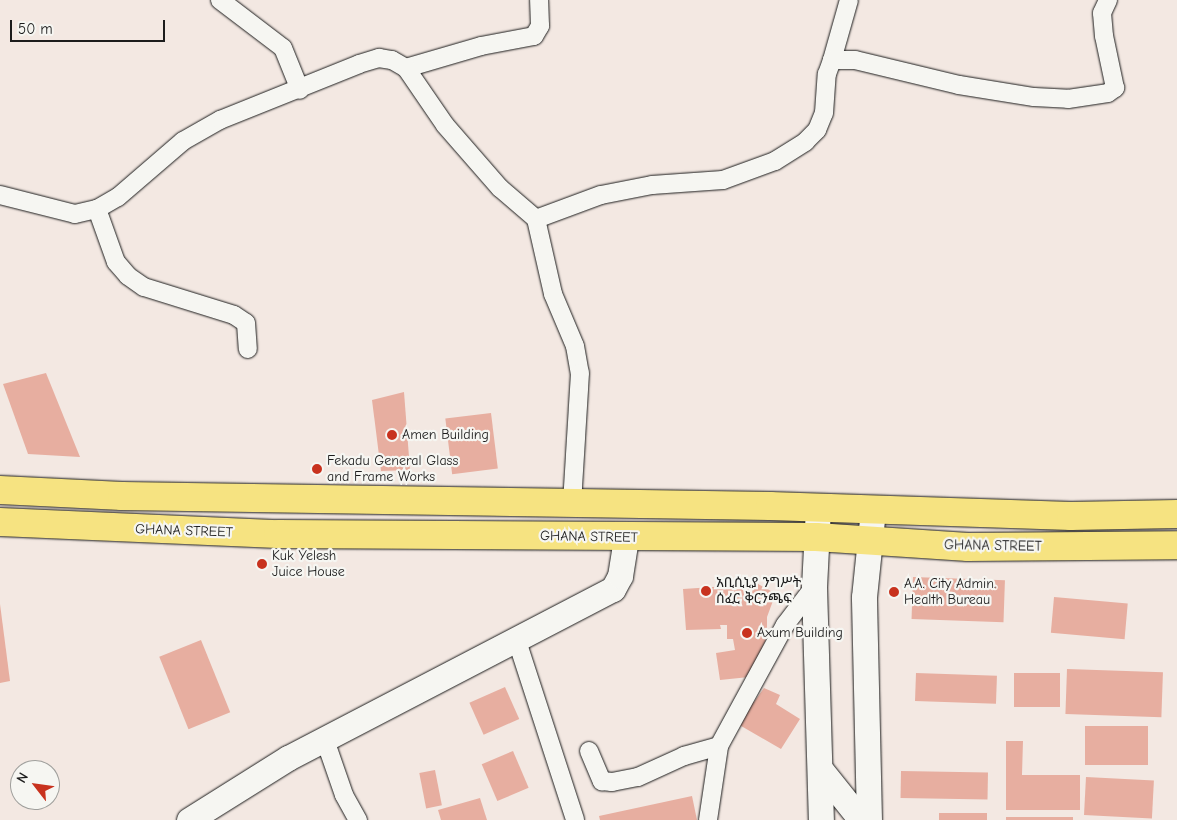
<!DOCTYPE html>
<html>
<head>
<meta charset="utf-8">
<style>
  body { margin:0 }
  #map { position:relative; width:1177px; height:820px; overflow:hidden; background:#f3e8e2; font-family:"Comic Neue","Noto Sans Ethiopic",sans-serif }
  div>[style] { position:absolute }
  .building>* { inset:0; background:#e7aea0; transform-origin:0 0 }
  .roads { filter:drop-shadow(0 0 1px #1c1c1c) drop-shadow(0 0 1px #1c1c1c) }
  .street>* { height:18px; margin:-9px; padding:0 9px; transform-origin:9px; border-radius:9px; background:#f6f6f2 }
  .secondary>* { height:25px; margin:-12.5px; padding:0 12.5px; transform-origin:12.5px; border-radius:12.5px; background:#f6f6f2 }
  .primary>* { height:28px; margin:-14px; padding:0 14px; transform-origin:14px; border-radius:14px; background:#f6e381 }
  .dots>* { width:14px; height:14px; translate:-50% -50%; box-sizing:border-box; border:2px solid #f6f6f2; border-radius:50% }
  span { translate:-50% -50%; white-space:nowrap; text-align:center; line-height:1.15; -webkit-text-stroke:4.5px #f6f6f2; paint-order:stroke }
  .poi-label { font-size:14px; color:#1c1c1c }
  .left { translate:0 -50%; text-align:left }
  .street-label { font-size:14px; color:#1c1c1c }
  .north { position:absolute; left:10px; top:760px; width:50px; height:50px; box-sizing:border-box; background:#f6f6f2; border:1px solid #9f9f9c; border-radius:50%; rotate:300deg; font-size:14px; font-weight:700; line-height:20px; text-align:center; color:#1c1c1c }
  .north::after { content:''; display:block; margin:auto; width:18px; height:22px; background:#c8321e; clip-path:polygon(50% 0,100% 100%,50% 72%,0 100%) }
  .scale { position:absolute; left:10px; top:20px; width:155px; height:22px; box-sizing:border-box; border:2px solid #1c1c1c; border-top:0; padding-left:6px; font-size:15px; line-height:18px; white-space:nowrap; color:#1c1c1c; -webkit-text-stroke:4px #f6f6f2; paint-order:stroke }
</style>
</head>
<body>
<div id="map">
  <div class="building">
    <div style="clip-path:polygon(46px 373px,80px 457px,28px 454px,3px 384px)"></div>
    <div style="clip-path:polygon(404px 392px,410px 470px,381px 471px,372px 400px)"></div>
    <div style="left:491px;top:413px;width:56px;height:46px;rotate:83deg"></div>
    <div style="left:913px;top:577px;width:92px;height:42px;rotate:2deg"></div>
    <div style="clip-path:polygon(758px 584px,771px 591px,774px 598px,767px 617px,767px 637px,749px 677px,720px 680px,716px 653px,735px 650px,733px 639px,727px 639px,727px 625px,720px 625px,721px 629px,686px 630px,683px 589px)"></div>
    <div style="left:1054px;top:597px;width:74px;height:36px;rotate:5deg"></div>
    <div style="clip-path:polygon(0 604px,10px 681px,0 683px)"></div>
    <div style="left:201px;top:640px;width:78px;height:45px;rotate:68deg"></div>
    <div style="left:1067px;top:669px;width:96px;height:45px;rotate:2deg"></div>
    <div style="left:916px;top:673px;width:81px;height:28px;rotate:2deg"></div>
    <div style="left:1014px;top:673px;width:46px;height:34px"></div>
    <div style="left:505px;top:687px;width:35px;height:39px;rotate:66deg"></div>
    <div style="clip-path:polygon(764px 688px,780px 695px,776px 704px,800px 719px,781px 749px,736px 723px,748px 700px,754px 702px)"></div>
    <div style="left:1085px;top:726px;width:63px;height:39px"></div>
    <div style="clip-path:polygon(1006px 741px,1023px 741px,1022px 775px,1080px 775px,1080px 810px,1006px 810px)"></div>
    <div style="left:513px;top:751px;width:40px;height:34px;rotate:67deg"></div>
    <div style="left:435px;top:770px;width:36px;height:16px;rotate:79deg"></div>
    <div style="left:901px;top:771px;width:87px;height:27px;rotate:1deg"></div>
    <div style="left:1086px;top:777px;width:68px;height:38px;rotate:3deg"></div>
    <div style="clip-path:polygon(692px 796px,697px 820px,600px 820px,599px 816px)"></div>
    <div style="clip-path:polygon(480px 798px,487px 820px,441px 820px,438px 810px)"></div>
    <div style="left:939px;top:813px;width:48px;height:7px"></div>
    <div style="left:1006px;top:817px;width:67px;height:3px"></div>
  </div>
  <div class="roads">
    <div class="street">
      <div style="left:220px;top:0;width:79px;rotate:37.3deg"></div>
      <div style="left:283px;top:48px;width:45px;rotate:68deg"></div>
      <div style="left:832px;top:60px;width:62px;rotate:-74.2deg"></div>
      <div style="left:406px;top:68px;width:78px;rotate:-16.3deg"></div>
      <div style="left:481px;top:46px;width:54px;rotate:-10.7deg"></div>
      <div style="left:534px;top:36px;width:12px;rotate:-59deg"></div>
      <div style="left:540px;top:26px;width:26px;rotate:-92deg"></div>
      <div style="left:0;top:195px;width:77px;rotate:14.2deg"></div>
      <div style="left:75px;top:214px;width:23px;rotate:-13deg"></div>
      <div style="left:97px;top:209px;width:24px;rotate:-30deg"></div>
      <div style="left:118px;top:197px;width:86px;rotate:-40.7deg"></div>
      <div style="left:183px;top:141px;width:43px;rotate:-29.6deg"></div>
      <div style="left:220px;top:120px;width:150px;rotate:-21.9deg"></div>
      <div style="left:359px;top:64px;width:21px;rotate:-17deg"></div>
      <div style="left:379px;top:58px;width:13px;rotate:9deg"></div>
      <div style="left:392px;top:60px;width:16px;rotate:30deg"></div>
      <div style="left:406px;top:68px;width:69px;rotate:55.6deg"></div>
      <div style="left:445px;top:125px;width:84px;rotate:48.9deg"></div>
      <div style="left:500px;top:188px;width:48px;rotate:40.7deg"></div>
      <div style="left:536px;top:219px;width:77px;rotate:77.2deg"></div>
      <div style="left:553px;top:294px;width:56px;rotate:67.1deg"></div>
      <div style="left:575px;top:346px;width:27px;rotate:80deg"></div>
      <div style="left:580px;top:373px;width:131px;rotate:93.5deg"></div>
      <div style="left:97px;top:209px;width:56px;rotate:70.3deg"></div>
      <div style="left:116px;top:262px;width:18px;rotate:49deg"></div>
      <div style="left:128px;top:276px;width:19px;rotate:35deg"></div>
      <div style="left:144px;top:287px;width:94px;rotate:17.3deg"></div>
      <div style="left:234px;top:315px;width:14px;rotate:34deg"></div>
      <div style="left:246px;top:323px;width:26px;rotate:86deg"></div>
      <div style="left:536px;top:219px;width:69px;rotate:-20.3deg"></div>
      <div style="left:601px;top:195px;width:52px;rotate:-11.1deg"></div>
      <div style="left:652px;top:185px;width:71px;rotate:-4deg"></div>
      <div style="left:723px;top:180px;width:55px;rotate:-20.1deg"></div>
      <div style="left:775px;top:161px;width:36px;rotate:-32deg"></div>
      <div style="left:805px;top:142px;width:17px;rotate:-45deg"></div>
      <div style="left:817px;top:130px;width:18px;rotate:-68deg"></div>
      <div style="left:824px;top:113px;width:39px;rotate:-86deg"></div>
      <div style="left:827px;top:74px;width:15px;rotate:-70deg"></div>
      <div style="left:832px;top:60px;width:23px"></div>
      <div style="left:855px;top:60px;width:107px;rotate:13.5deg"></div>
      <div style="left:959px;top:85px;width:76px;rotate:9.1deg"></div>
      <div style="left:1034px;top:97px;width:34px;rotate:3deg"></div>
      <div style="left:1068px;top:99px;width:40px;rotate:-8.5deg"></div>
      <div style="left:1108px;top:93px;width:9px;rotate:-36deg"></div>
      <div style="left:1115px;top:88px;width:53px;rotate:-101.9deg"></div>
      <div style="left:1104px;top:36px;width:23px;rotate:-95deg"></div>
      <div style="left:1102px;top:13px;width:14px;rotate:-65deg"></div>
      <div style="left:517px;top:641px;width:188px;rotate:72deg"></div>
      <div style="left:325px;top:740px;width:58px;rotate:70.9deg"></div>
      <div style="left:344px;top:795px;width:29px;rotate:61deg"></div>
      <div style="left:589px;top:751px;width:33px;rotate:67deg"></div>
      <div style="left:602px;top:781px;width:10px;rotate:6deg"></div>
      <div style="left:612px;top:782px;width:26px;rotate:-11deg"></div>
      <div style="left:638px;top:777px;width:51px;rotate:-24.5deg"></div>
      <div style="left:684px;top:756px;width:36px;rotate:-16deg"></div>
      <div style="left:708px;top:820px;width:75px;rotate:-81.5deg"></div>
      <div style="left:719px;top:746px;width:138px;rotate:-61.4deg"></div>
      <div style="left:785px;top:625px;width:48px;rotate:-52.7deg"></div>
    </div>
    <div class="secondary">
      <div style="left:818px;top:508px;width:79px;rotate:92.9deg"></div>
      <div style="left:814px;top:587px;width:233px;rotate:88.3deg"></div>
      <div style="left:821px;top:770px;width:64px;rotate:51.3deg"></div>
      <div style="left:189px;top:820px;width:117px;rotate:-32.1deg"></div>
      <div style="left:288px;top:758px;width:366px;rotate:-27.5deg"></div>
      <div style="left:613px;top:589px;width:15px;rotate:-62deg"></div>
      <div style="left:620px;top:576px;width:38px;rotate:-81deg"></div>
      <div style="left:869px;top:820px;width:223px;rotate:-91.3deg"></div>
      <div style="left:864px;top:597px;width:87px;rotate:-84.1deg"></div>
    </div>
    <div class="primary">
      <div style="left:0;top:490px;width:122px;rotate:2.8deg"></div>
      <div style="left:122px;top:496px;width:648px;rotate:0.88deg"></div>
      <div style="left:770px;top:506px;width:301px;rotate:1.9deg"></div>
      <div style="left:1071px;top:516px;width:106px;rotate:-1.1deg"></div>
      <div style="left:0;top:522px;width:278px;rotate:2.5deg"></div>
      <div style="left:278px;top:534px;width:538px;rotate:0.32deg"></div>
      <div style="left:816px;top:537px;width:152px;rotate:3.8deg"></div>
      <div style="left:968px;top:547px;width:209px;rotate:-0.5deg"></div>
    </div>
  </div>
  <div class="dots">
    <div style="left:392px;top:435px;background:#c8321e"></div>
    <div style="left:317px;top:469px;background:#c8321e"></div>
    <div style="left:262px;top:564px;background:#c8321e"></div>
    <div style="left:706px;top:591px;background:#c8321e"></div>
    <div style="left:894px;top:592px;background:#c8321e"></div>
    <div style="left:747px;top:633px;background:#c8321e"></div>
  </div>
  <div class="poi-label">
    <span class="left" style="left:402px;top:435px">Amen Building</span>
    <span class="left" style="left:327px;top:469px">Fekadu General Glass<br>and Frame Works</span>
    <span class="left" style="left:272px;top:564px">Kuk Yelesh<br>Juice House</span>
    <span class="left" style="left:716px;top:591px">አቢሲኒያ ንግሥት<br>ሰፈር ቅርንጫፍ</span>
    <span class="left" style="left:904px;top:592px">A.A. City Admin.<br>Health Bureau</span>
    <span class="left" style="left:757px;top:633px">Axum Building</span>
  </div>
  <div class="street-label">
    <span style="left:184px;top:531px;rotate:2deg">GHANA STREET</span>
    <span style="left:589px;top:537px;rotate:1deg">GHANA STREET</span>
    <span style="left:993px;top:546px;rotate:1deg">GHANA STREET</span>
  </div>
  <div class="north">N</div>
  <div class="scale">50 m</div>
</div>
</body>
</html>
